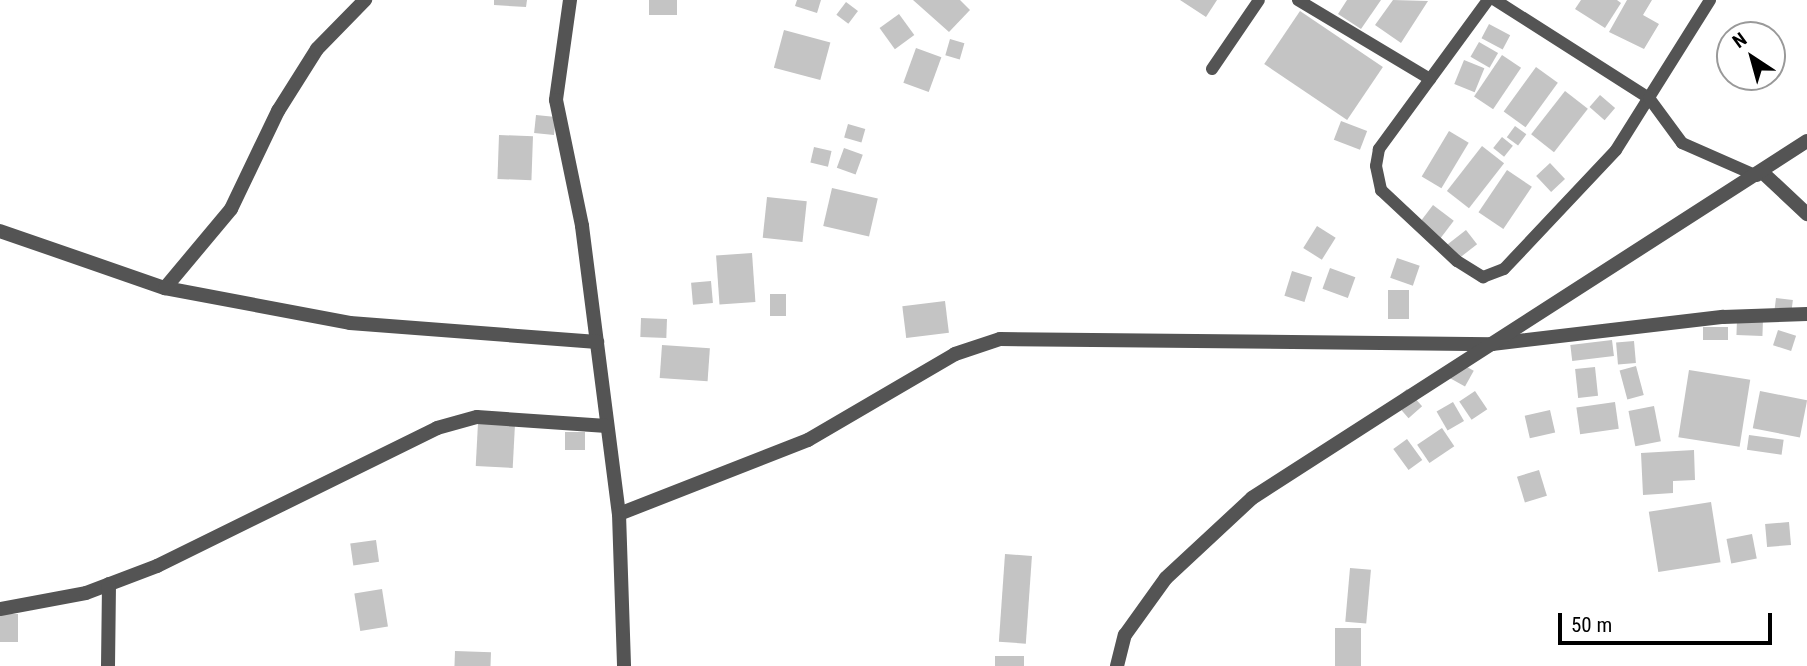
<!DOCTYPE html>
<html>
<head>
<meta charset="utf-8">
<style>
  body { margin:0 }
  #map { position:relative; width:1807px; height:666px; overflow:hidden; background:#fff; font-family:"Roboto Condensed",sans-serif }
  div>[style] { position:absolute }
  .building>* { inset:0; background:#c4c4c4; transform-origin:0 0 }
  .service>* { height:12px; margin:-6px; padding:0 6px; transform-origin:6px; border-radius:6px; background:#545454 }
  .minor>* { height:14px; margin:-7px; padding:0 7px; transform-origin:7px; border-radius:7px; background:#545454 }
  span { translate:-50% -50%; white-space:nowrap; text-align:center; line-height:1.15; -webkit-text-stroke:5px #fff; paint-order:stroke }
  .north { position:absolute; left:1716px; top:21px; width:70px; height:70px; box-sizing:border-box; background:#fff; border:2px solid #999; border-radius:50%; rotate:324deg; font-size:19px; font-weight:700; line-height:28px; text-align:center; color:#000 }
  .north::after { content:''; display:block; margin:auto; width:24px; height:32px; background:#000; clip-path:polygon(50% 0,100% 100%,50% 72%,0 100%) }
  .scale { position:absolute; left:1558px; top:613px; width:214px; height:32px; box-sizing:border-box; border:4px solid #000; border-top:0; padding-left:9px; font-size:21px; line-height:24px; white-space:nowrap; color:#000; -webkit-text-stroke:5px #fff; paint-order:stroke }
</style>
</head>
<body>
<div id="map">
  <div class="building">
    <div style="clip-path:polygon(494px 0,527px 0,526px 7px,494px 5px)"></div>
    <div style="left:649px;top:0;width:28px;height:15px"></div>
    <div style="clip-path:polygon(797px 0,821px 0,817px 13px,795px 6px)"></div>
    <div style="clip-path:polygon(913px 0,960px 0,970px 10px,949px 32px)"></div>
    <div style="clip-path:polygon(1180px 0,1217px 0,1206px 17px)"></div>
    <div style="clip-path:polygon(1347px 0,1381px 0,1361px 29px,1338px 14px)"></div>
    <div style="clip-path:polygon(1393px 0,1428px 1px,1401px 43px,1375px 25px)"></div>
    <div style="clip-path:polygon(1581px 0,1617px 0,1621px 3px,1605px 28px,1575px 9px)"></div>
    <div style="clip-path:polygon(1627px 0,1652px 0,1643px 15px,1659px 24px,1644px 49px,1609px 32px)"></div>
    <div style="left:846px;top:2px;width:15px;height:16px;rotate:37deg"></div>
    <div style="left:1300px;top:11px;width:100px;height:64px;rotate:34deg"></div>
    <div style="left:899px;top:14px;width:26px;height:24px;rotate:54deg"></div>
    <div style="left:1489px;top:24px;width:24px;height:16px;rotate:28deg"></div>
    <div style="left:784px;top:30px;width:48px;height:39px;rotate:15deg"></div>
    <div style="left:950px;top:39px;width:15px;height:17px;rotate:16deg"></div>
    <div style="left:1479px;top:42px;width:22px;height:17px;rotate:30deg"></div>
    <div style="left:916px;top:48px;width:27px;height:37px;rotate:20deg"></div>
    <div style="left:1502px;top:55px;width:23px;height:50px;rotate:34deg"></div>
    <div style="left:1464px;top:60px;width:22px;height:26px;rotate:22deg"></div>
    <div style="left:1536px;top:67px;width:27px;height:55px;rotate:36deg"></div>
    <div style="left:1565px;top:91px;width:29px;height:55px;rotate:38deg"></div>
    <div style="left:1600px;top:95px;width:20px;height:16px;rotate:41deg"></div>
    <div style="left:536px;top:115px;width:20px;height:18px;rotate:6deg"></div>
    <div style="left:1341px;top:121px;width:28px;height:20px;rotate:21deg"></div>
    <div style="left:848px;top:124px;width:18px;height:14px;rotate:16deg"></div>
    <div style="left:1515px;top:126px;width:14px;height:14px;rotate:36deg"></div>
    <div style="left:1449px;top:131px;width:23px;height:53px;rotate:31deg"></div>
    <div style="left:499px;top:135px;width:34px;height:44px;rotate:2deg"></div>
    <div style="left:1502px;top:137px;width:14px;height:14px;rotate:39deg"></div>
    <div style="left:1482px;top:146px;width:28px;height:57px;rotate:38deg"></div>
    <div style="left:814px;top:147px;width:18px;height:16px;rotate:13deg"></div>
    <div style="left:844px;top:148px;width:20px;height:21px;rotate:20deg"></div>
    <div style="left:1550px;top:163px;width:22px;height:19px;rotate:47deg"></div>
    <div style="left:1507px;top:170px;width:30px;height:51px;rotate:34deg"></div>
    <div style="left:832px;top:188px;width:47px;height:39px;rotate:13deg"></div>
    <div style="left:767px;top:197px;width:40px;height:41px;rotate:6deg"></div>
    <div style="left:1433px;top:205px;width:26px;height:23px;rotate:37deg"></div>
    <div style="left:1317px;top:226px;width:22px;height:26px;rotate:32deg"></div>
    <div style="left:1466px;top:230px;width:18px;height:24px;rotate:52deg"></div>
    <div style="left:752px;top:253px;width:49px;height:36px;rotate:86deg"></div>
    <div style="left:1397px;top:258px;width:24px;height:21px;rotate:19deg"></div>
    <div style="left:1330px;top:268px;width:27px;height:22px;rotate:20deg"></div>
    <div style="left:1292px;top:271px;width:21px;height:26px;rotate:17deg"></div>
    <div style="left:711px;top:281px;width:22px;height:20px;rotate:85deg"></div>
    <div style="left:1388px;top:290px;width:21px;height:29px"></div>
    <div style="left:770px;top:294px;width:16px;height:22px"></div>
    <div style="left:1776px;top:298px;width:17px;height:14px;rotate:7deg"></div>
    <div style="left:945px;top:301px;width:32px;height:43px;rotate:83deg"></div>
    <div style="left:641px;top:318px;width:26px;height:19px;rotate:2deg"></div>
    <div style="left:1737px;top:319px;width:26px;height:16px;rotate:2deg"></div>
    <div style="left:1703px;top:327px;width:25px;height:13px"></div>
    <div style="left:1778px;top:330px;width:19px;height:16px;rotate:18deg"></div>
    <div style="left:1612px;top:340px;width:16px;height:42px;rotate:83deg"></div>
    <div style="left:1634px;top:341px;width:22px;height:18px;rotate:85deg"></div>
    <div style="left:662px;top:345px;width:48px;height:33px;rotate:4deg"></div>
    <div style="left:1458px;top:362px;width:18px;height:18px;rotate:29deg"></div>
    <div style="left:1636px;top:366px;width:30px;height:17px;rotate:75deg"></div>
    <div style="left:1595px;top:367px;width:29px;height:20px;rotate:84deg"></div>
    <div style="left:1689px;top:370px;width:62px;height:68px;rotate:9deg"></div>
    <div style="left:1407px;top:389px;width:23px;height:18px;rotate:49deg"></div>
    <div style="left:1475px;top:391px;width:22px;height:19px;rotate:56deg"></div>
    <div style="left:1760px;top:391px;width:48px;height:38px;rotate:11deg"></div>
    <div style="left:1453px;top:402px;width:22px;height:19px;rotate:60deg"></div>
    <div style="left:1615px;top:402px;width:27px;height:39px;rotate:82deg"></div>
    <div style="left:1654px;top:406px;width:36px;height:26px;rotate:79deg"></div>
    <div style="left:1550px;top:410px;width:23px;height:26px;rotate:77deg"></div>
    <div style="left:478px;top:423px;width:37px;height:43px;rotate:3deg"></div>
    <div style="left:1442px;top:428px;width:22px;height:30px;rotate:56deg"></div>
    <div style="left:565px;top:432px;width:20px;height:18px"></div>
    <div style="left:1749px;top:435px;width:35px;height:15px;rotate:8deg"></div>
    <div style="left:1407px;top:439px;width:26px;height:17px;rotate:54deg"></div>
    <div style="clip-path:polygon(1694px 450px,1695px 480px,1673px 481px,1673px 493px,1643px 495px,1641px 453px)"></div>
    <div style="left:1539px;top:470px;width:27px;height:23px;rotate:73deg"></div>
    <div style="left:1711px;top:502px;width:61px;height:63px;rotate:81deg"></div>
    <div style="left:1789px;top:522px;width:23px;height:24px;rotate:85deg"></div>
    <div style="left:1752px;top:534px;width:25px;height:26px;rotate:79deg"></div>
    <div style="left:376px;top:540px;width:22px;height:26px;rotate:82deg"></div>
    <div style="left:1005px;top:554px;width:27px;height:88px;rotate:4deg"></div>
    <div style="left:1350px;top:568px;width:21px;height:54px;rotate:5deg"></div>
    <div style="left:382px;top:589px;width:38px;height:28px;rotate:81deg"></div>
    <div style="left:0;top:614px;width:18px;height:28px"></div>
    <div style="left:1335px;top:628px;width:26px;height:38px"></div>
    <div style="left:455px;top:651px;width:36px;height:15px;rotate:2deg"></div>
    <div style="left:995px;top:656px;width:29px;height:10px"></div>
  </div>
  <div class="service">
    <div style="left:1298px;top:0;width:154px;rotate:30.9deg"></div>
    <div style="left:1488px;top:0;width:185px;rotate:126.2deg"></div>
    <div style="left:1379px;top:149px;width:17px;rotate:100deg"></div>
    <div style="left:1376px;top:166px;width:25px;rotate:78deg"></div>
    <div style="left:1381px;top:190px;width:104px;rotate:43.1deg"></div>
    <div style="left:1457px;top:261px;width:31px;rotate:32deg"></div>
    <div style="left:1483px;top:277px;width:22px;rotate:-21deg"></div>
    <div style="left:1504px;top:269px;width:163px;rotate:-46.7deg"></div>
    <div style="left:1616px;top:150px;width:177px;rotate:-57.9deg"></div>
    <div style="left:1495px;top:0;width:183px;rotate:32.5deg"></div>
    <div style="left:1649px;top:98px;width:56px;rotate:53.7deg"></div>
    <div style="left:1682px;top:143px;width:82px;rotate:23.7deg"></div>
    <div style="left:1212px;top:69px;width:83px;rotate:-55.7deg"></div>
  </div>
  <div class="minor">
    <div style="left:570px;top:0;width:101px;rotate:98deg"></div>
    <div style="left:556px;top:100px;width:129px;rotate:78.3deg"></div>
    <div style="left:582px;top:226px;width:290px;rotate:82.7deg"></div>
    <div style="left:619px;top:514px;width:152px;rotate:88.1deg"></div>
    <div style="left:1762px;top:172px;width:62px;rotate:43deg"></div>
    <div style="left:0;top:231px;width:175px;rotate:19.1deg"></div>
    <div style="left:165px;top:288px;width:188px;rotate:10.7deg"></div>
    <div style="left:350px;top:323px;width:248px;rotate:4.4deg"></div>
    <div style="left:165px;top:288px;width:103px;rotate:-50.1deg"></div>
    <div style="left:231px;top:209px;width:109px;rotate:-64.4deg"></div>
    <div style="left:278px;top:111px;width:73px;rotate:-57.8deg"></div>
    <div style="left:317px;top:49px;width:69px;rotate:-45.6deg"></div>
    <div style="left:619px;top:514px;width:203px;rotate:-21.4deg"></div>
    <div style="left:808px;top:440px;width:170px;rotate:-30.3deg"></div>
    <div style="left:955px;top:354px;width:47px;rotate:-18.4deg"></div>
    <div style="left:1000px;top:339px;width:492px;rotate:0.6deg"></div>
    <div style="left:1492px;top:344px;width:233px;rotate:-6.7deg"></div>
    <div style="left:1723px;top:317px;width:84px;rotate:-2deg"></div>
    <div style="left:0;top:609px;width:87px;rotate:-10.5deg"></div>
    <div style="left:86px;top:593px;width:76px;rotate:-20.8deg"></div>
    <div style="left:157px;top:566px;width:312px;rotate:-26.2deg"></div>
    <div style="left:437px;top:428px;width:41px;rotate:-15.4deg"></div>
    <div style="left:477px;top:417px;width:130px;rotate:4deg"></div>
    <div style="left:108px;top:666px;width:82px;rotate:-89.3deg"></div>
    <div style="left:1117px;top:666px;width:32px;rotate:-76deg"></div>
    <div style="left:1125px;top:635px;width:70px;rotate:-54.3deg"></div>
    <div style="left:1166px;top:578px;width:117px;rotate:-42.9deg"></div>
    <div style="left:1252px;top:498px;width:660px;rotate:-32.75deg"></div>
  </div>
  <div class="north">N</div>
  <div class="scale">50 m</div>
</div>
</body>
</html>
